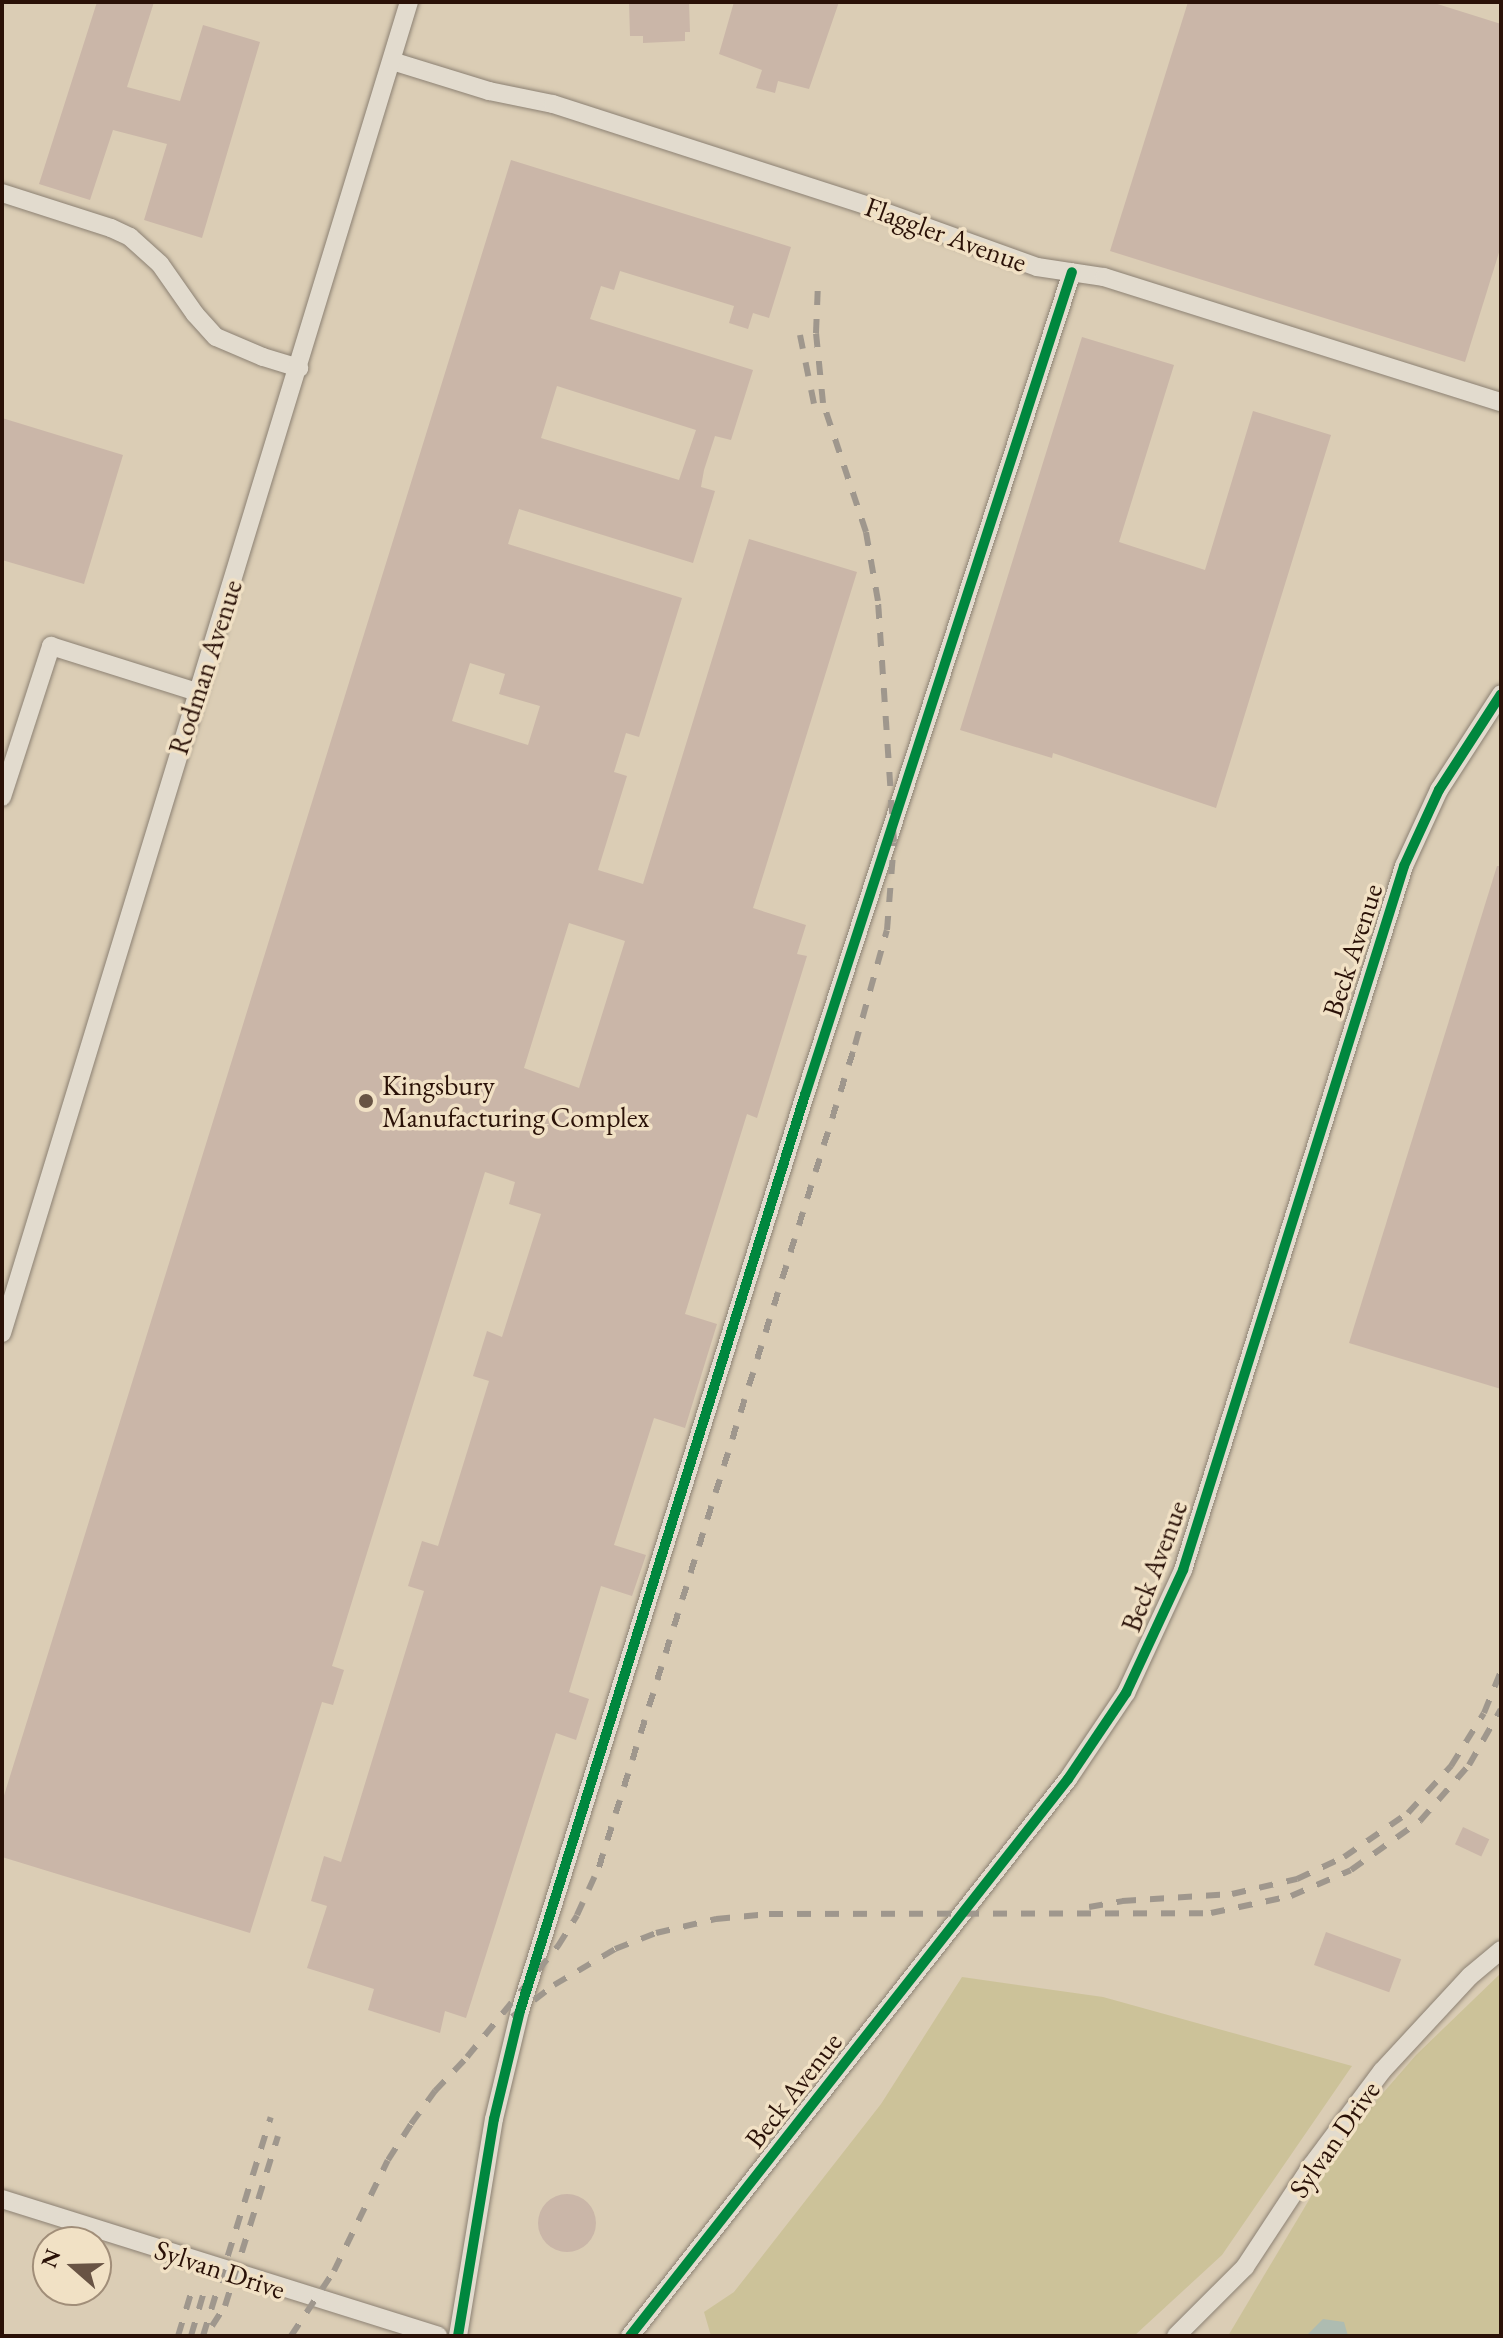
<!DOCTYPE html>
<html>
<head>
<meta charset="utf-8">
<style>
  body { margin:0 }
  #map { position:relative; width:1503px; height:2338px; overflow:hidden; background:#dbcdb5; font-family:"EB Garamond",serif }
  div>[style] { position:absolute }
  .green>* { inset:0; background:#ccc299 }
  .water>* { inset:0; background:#aebcb1 }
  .building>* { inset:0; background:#cab6a8; transform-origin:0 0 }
  .round { border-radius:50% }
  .roads { filter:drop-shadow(0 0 2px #8c8173) drop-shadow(0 0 2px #8c8173) }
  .street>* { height:18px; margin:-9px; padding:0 9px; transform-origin:9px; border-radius:9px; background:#e2dbce }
  .rail>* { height:6px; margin-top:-3px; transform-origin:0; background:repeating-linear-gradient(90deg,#9f978d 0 14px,transparent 0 28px) }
  .cycleway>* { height:10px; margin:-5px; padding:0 5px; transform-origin:5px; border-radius:5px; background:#00873e }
  .dots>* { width:22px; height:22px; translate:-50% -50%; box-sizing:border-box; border:4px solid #f1e1c5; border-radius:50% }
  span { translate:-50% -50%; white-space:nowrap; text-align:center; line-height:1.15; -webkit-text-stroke:7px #f1e1c5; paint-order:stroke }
  .street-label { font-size:28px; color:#2a1107 }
  .poi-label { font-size:28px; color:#2a1107 }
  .left { translate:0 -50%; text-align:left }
  .frame { position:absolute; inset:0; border:4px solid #2a1107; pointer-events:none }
  .north { position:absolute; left:32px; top:2226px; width:80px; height:80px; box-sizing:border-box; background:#f1e1c5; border:2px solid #a18e79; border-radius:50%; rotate:290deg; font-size:22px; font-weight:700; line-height:32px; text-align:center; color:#2a1107 }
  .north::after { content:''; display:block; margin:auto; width:28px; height:36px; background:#685344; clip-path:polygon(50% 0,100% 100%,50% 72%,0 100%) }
</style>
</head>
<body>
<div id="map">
  <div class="green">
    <div style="clip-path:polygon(1501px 1973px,1501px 2336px,1228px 2336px,1350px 2131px,1416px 2055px)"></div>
    <div style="clip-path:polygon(962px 1977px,1103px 1997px,1352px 2066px,1222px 2255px,1134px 2336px,711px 2336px,704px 2312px,734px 2292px,881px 2104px)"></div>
  </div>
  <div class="water">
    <div style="clip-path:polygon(1323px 2319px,1344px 2322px,1348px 2336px,1306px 2336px)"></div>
  </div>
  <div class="building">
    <div style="clip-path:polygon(97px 2px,154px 2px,127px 87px,180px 101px,203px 25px,260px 42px,202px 238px,144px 220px,167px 144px,113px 130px,90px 200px,39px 184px)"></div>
    <div style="clip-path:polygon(629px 2px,689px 2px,690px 32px,685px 32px,685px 41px,643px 43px,643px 36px,630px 36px)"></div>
    <div style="clip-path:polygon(734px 2px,839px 2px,809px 89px,778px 81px,775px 93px,756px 88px,762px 70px,719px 54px)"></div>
    <div style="clip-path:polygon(1188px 2px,1431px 2px,1501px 24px,1501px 246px,1465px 362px,1110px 251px)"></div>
    <div style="clip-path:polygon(evenodd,511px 160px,791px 247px,769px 318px,753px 313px,748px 329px,729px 323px,734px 306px,620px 271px,614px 290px,601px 286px,590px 319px,753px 370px,731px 440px,715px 436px,704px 470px,701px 487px,715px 491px,693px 563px,519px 509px,508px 544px,682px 598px,639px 737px,626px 733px,614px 772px,627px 776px,598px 870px,643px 884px,749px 539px,857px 572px,753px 908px,806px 925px,797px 954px,807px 956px,757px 1118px,747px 1114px,685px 1314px,717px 1324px,685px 1428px,654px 1418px,614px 1545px,646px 1555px,632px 1596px,601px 1586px,569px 1692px,589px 1699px,576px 1740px,556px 1733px,466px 2018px,445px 2011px,440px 2033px,368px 2010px,374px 1989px,307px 1968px,327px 1906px,311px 1901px,324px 1856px,341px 1862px,424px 1591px,408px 1586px,422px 1541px,438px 1546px,489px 1381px,473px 1376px,487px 1331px,502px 1337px,541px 1214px,509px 1204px,515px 1182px,485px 1172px,332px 1666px,344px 1670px,333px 1705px,322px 1702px,250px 1933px,2px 1857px,2px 1802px,511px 160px,557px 386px,696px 430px,679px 480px,541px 438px,557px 386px,511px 160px,470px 663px,505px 674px,499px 694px,540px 706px,528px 745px,452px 721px,470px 663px,511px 160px,569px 923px,625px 941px,579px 1088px,524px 1068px,569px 923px)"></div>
    <div style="clip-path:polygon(1082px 337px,1174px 365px,1119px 542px,1205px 570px,1253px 411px,1331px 435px,1216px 808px,1053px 753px,1052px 758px,960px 730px)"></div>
    <div style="clip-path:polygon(2px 418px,123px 455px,84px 584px,2px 560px)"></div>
    <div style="clip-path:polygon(1497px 866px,1501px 866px,1501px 1389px,1349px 1343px)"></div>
    <div style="left:1463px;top:1827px;width:29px;height:19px;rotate:25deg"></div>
    <div style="left:1326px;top:1932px;width:80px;height:35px;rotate:20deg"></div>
    <div class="round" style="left:538px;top:2194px;width:58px;height:58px"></div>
  </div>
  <div class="roads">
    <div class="street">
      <div style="left:392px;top:61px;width:102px;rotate:17.2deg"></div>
      <div style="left:489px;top:91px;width:65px;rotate:11.5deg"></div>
      <div style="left:553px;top:104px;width:328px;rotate:17.9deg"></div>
      <div style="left:865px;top:205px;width:183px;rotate:19.8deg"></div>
      <div style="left:1037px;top:267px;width:68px;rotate:8.5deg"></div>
      <div style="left:1104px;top:277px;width:416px;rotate:17.5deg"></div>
      <div style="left:2px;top:193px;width:114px;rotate:17.8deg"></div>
      <div style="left:111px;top:228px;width:21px;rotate:25deg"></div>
      <div style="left:130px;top:237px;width:40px;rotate:42deg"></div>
      <div style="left:160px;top:264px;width:61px;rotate:55deg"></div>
      <div style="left:195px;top:314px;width:31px;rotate:48deg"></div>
      <div style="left:216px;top:337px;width:51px;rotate:23.1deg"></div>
      <div style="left:263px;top:357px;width:38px;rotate:17deg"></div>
      <div style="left:2px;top:797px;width:159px;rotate:-72deg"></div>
      <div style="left:51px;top:646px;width:153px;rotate:17.5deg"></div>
      <div style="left:2px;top:1333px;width:1392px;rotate:-73deg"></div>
      <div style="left:2px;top:2199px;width:457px;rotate:17.4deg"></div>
      <div style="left:458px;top:2336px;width:220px;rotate:-80.6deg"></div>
      <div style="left:494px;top:2119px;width:111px;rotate:-76.5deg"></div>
      <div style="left:520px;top:2011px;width:959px;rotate:-72.72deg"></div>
      <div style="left:805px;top:1095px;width:865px;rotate:-72.03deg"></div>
      <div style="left:630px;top:2336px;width:709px;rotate:-51.82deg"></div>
      <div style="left:1068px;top:1779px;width:104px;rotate:-56deg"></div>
      <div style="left:1126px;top:1693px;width:136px;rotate:-65.1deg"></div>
      <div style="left:1183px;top:1570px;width:738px;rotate:-72.57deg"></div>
      <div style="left:1404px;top:866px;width:84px;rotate:-65.3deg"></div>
      <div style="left:1439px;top:790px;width:114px;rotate:-57.1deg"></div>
      <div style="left:1176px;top:2336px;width:98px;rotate:-45deg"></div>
      <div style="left:1245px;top:2267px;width:122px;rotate:-56.7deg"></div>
      <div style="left:1312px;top:2165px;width:117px;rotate:-53.3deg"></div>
      <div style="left:1382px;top:2071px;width:129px;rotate:-47.2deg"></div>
      <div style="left:1470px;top:1976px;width:40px;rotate:-40deg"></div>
    </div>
  </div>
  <div class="rail">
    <div style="left:800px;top:335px;width:70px;rotate:78.5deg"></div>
    <div style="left:1089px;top:1907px;width:34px;rotate:-10deg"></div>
    <div style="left:1122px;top:1901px;width:110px;rotate:-3.6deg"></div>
    <div style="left:1232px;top:1894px;width:67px;rotate:-13deg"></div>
    <div style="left:1297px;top:1879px;width:52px;rotate:-25.1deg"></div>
    <div style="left:1344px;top:1857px;width:78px;rotate:-34.5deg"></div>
    <div style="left:1408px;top:1813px;width:64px;rotate:-47.5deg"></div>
    <div style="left:1451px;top:1766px;width:62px;rotate:-58.1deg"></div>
    <div style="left:1484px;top:1713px;width:45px;rotate:-68deg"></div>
    <div style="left:512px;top:2017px;width:53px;rotate:-37.3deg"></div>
    <div style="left:554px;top:1985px;width:71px;rotate:-30.5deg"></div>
    <div style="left:615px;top:1949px;width:44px;rotate:-21.3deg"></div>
    <div style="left:656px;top:1933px;width:62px;rotate:-13.1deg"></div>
    <div style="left:716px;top:1919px;width:53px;rotate:-5.4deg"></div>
    <div style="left:769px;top:1914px;width:442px;rotate:-0.1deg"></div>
    <div style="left:1211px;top:1913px;width:82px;rotate:-12deg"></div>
    <div style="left:1291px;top:1896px;width:65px;rotate:-23.4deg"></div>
    <div style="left:1351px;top:1870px;width:85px;rotate:-35.4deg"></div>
    <div style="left:1420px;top:1821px;width:74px;rotate:-48.8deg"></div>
    <div style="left:1469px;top:1765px;width:64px;rotate:-60.3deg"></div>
    <div style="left:467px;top:2057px;width:144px;rotate:-50.7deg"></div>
    <div style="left:558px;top:1946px;width:36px;rotate:-58deg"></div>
    <div style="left:577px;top:1915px;width:53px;rotate:-65.4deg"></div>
    <div style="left:599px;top:1867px;width:861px;rotate:-72.7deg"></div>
    <div style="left:855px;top:1045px;width:119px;rotate:-74.5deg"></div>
    <div style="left:887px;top:930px;width:88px;rotate:-85.5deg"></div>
    <div style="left:894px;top:842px;width:242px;rotate:-93.8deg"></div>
    <div style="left:878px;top:601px;width:70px;rotate:-99.9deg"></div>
    <div style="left:866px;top:532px;width:136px;rotate:-108.4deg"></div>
    <div style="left:823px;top:403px;width:70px;rotate:-95.7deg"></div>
    <div style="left:816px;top:333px;width:49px;rotate:-87.7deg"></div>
    <div style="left:212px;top:2326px;width:24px;rotate:-57deg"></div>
    <div style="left:225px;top:2306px;width:178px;rotate:-72.7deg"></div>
    <div style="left:178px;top:2336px;width:48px;rotate:-73.1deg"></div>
    <div style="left:191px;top:2336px;width:43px;rotate:-73.7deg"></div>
    <div style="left:203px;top:2336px;width:229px;rotate:-72.8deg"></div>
    <div style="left:291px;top:2336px;width:78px;rotate:-56.5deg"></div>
    <div style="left:334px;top:2271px;width:123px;rotate:-64.1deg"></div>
    <div style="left:388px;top:2160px;width:43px;rotate:-57.4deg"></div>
    <div style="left:411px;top:2124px;width:41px;rotate:-54deg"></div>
    <div style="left:435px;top:2091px;width:55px;rotate:-46.5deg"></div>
  </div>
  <div class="cycleway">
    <div style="left:458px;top:2336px;width:220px;rotate:-80.6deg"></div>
    <div style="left:494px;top:2119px;width:111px;rotate:-76.5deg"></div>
    <div style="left:520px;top:2011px;width:959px;rotate:-72.72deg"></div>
    <div style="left:805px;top:1095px;width:865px;rotate:-72.03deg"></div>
    <div style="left:630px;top:2336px;width:709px;rotate:-51.82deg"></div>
    <div style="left:1068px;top:1779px;width:104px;rotate:-56deg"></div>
    <div style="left:1126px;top:1693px;width:136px;rotate:-65.1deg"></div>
    <div style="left:1183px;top:1570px;width:738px;rotate:-72.57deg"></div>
    <div style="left:1404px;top:866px;width:84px;rotate:-65.3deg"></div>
    <div style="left:1439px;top:790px;width:114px;rotate:-57.1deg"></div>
  </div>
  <div class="dots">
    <div style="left:366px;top:1101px;background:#685344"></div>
  </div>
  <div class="street-label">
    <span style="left:946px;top:234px;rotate:20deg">Flaggler Avenue</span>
    <span style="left:205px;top:667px;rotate:-72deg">Rodman Avenue</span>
    <span style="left:1352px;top:950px;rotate:-72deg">Beck Avenue</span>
    <span style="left:1154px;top:1566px;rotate:-69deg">Beck Avenue</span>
    <span style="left:793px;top:2090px;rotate:-52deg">Beck Avenue</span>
    <span style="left:1334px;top:2139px;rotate:-55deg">Sylvan Drive</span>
    <span style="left:220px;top:2269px;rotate:18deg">Sylvan Drive</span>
  </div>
  <div class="poi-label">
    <span class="left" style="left:382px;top:1101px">Kingsbury<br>Manufacturing Complex</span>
  </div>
  <div class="frame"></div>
  <div class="north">N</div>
</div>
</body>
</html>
